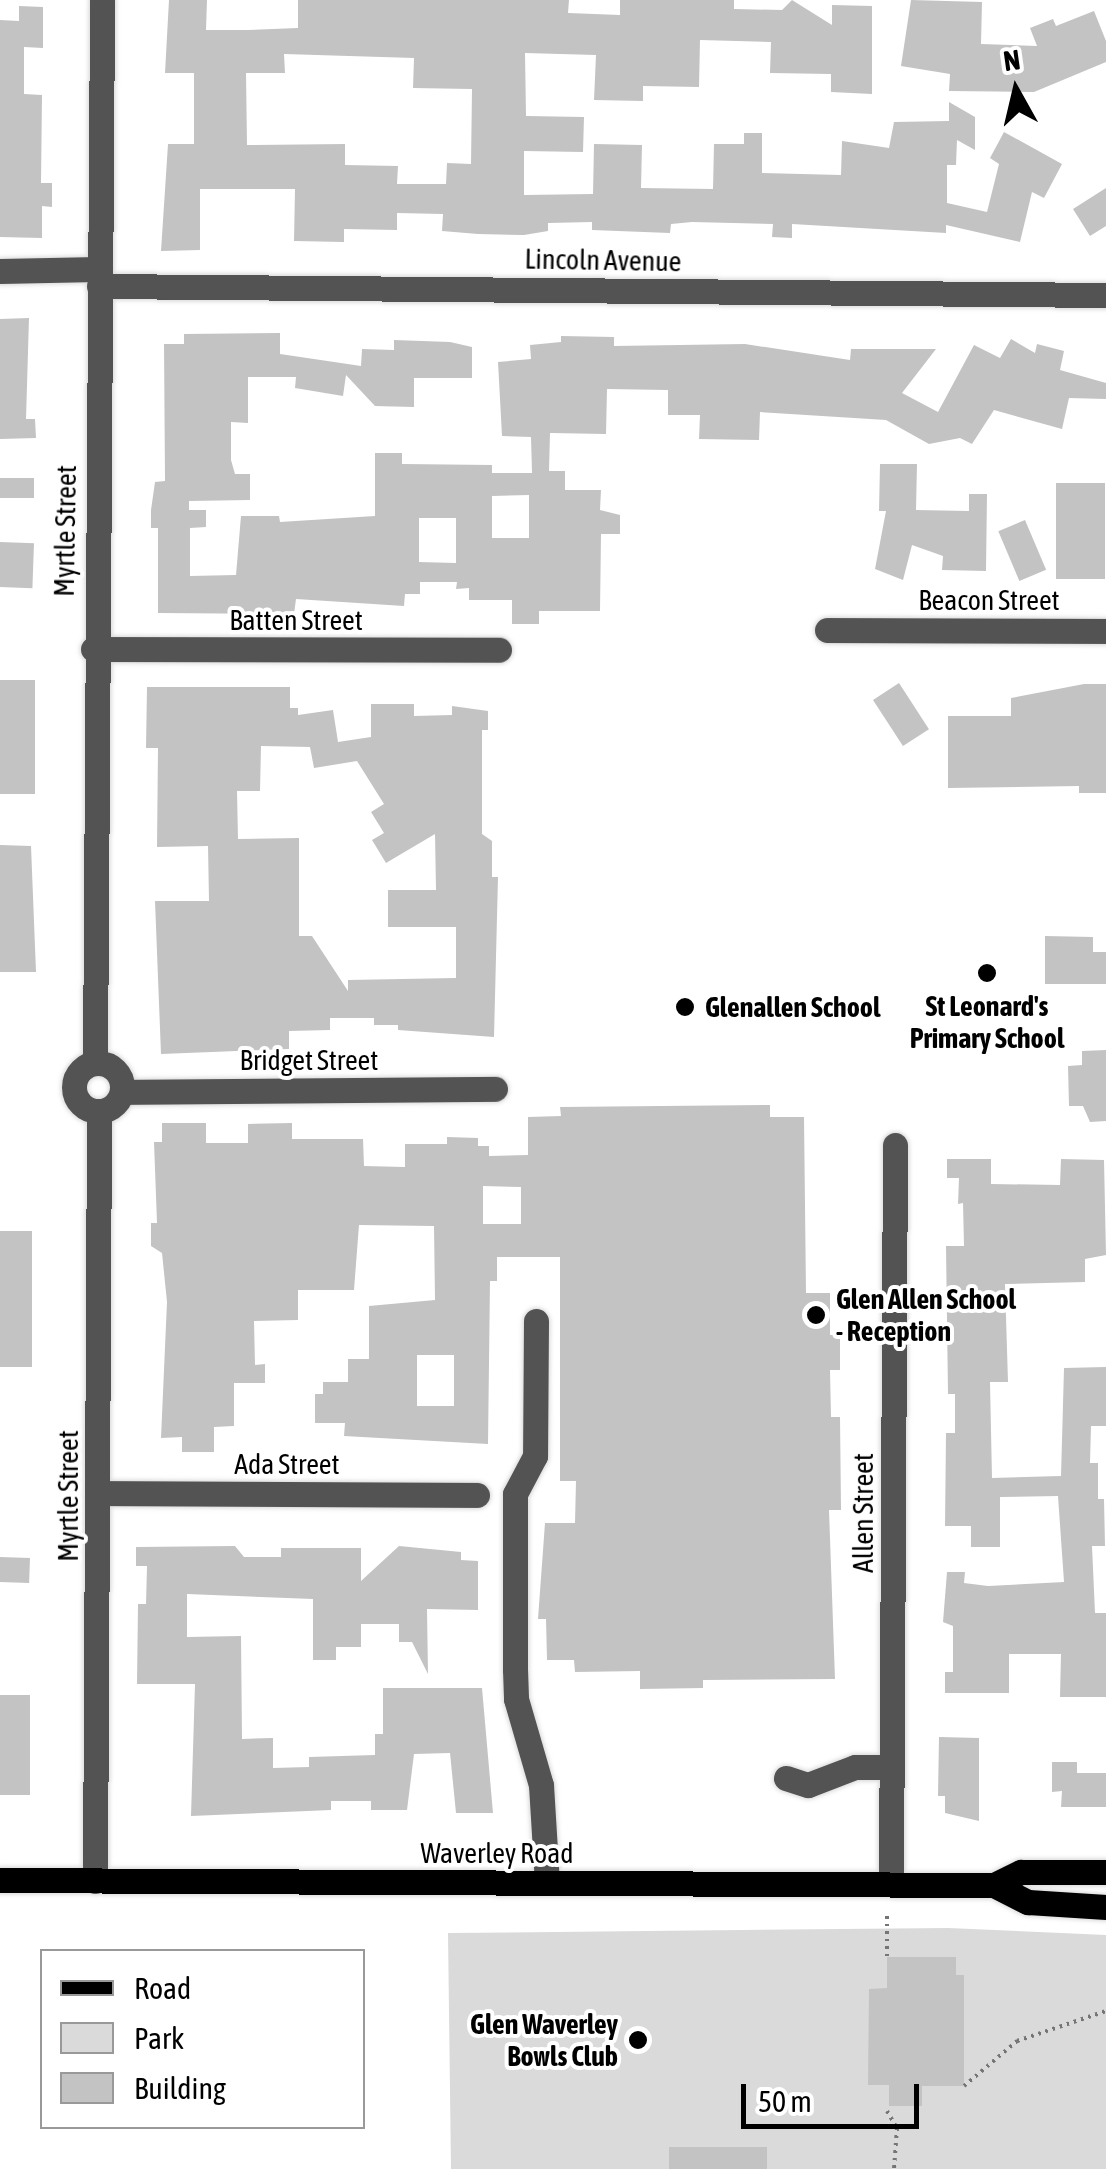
<!DOCTYPE html>
<html>
<head>
<meta charset="utf-8">
<style>
  body { margin:0 }
  #map { position:relative; width:1106px; height:2169px; overflow:hidden; background:#fff; font-family:"Asap Condensed",sans-serif }
  div>[style] { position:absolute }
  .green>* { inset:0; background:#dadada }
  .building>* { inset:0; background:#c3c3c3; transform-origin:0 0 }
  .path>* { height:4px; margin-top:-2px; transform-origin:0; background:repeating-linear-gradient(90deg,#757575 0 2.5px,transparent 0 7.5px) }
  .roads { filter:drop-shadow(0 0 2px #dbdbdb) drop-shadow(0 0 2px #dbdbdb) }
  .minor>* { height:25px; margin:-12.5px; padding:0 12.5px; transform-origin:12.5px; border-radius:12.5px; background:#535353 }
  .minor>.ring { margin:-12.5px; padding:0; box-sizing:content-box; background:none; border:25px solid #535353; border-radius:50% }
  .major>* { height:25px; margin:-12.5px; padding:0 12.5px; transform-origin:12.5px; border-radius:12.5px; background:#000 }
  .dots>* { width:28px; height:28px; translate:-50% -50%; box-sizing:border-box; border:5px solid #fff; border-radius:50% }
  span { translate:-50% -50%; white-space:nowrap; text-align:center; line-height:1.15; -webkit-text-stroke:8px #fff; paint-order:stroke }
  .street-label { font-size:28px; color:#000 }
  .poi-label { font-size:28px; color:#000; font-weight:700 }
  .left { translate:0 -50%; text-align:left }
  .right { translate:-100% -50%; text-align:right }
  .legend { position:absolute; left:40px; top:1949px; width:325px; height:180px; box-sizing:border-box; background:#fff; border:2px solid #999; margin:0; padding:12px 18px; list-style:none; font-size:30px; color:#000 }
  .legend li { display:flex; align-items:center; gap:20px; height:50px }
  .legend b { width:50px; border:2px solid #999 }
  .north { position:absolute; left:966px; top:40px; width:100px; height:100px; -webkit-text-stroke:8px #fff; paint-order:stroke; rotate:352deg; font-size:28px; font-weight:700; line-height:40px; text-align:center; color:#000 }
  .north::after { content:''; display:block; margin:auto; width:35px; height:45px; background:#000; clip-path:polygon(50% 0,100% 100%,50% 72%,0 100%) }
  .scale { position:absolute; left:741px; top:2084px; width:178px; height:45px; box-sizing:border-box; border:5px solid #000; border-top:0; padding-left:12px; font-size:30px; line-height:35px; white-space:nowrap; color:#000; -webkit-text-stroke:8px #fff; paint-order:stroke }
</style>
</head>
<body>
<div id="map">
  <div class="green">
    <div style="clip-path:polygon(948px 1928px,1106px 1935px,1106px 2169px,451px 2169px,448px 1933px)"></div>
  </div>
  <div class="building">
    <div style="clip-path:polygon(evenodd,169px 0,207px 0,206px 30px,248px 30px,298px 28px,298px 0,569px 0,568px 13px,620px 15px,620px 0,734px 0,734px 9px,782px 10px,792px 0,832px 25px,832px 5px,872px 6px,872px 94px,831px 92px,831px 74px,770px 73px,771px 42px,700px 40px,699px 87px,643px 86px,643px 101px,594px 100px,596px 55px,525px 53px,526px 116px,584px 117px,583px 152px,524px 151px,524px 195px,593px 194px,594px 144px,642px 145px,641px 188px,713px 189px,714px 144px,744px 144px,744px 133px,762px 133px,762px 173px,841px 175px,842px 141px,889px 148px,894px 122px,949px 121px,949px 102px,975px 117px,975px 150px,957px 140px,956px 165px,947px 165px,947px 203px,987px 212px,999px 164px,990px 158px,1004px 132px,1062px 164px,1044px 198px,1032px 192px,1020px 242px,946px 225px,946px 233px,792px 224px,792px 238px,772px 237px,773px 224px,692px 222px,671px 224px,670px 233px,592px 230px,592px 222px,548px 223px,548px 231px,524px 235px,478px 234px,442px 231px,443px 214px,397px 213px,397px 230px,344px 229px,344px 242px,294px 241px,295px 189px,200px 189px,200px 250px,161px 251px,168px 144px,194px 144px,194px 73px,165px 73px,169px 0,284px 54px,414px 58px,413px 88px,472px 89px,471px 164px,447px 163px,446px 184px,397px 184px,398px 166px,345px 165px,345px 144px,247px 145px,246px 73px,285px 73px,284px 54px)"></div>
    <div style="clip-path:polygon(911px 0,982px 2px,981px 44px,1037px 46px,1030px 28px,1053px 19px,1056px 26px,1094px 11px,1106px 41px,1106px 62px,1034px 92px,949px 91px,950px 74px,901px 66px)"></div>
    <div style="clip-path:polygon(19px 6px,43px 7px,43px 48px,24px 47px,24px 94px,42px 95px,41px 183px,52px 183px,52px 207px,42px 206px,42px 238px,0 237px,0 20px,19px 21px)"></div>
    <div style="clip-path:polygon(1106px 188px,1106px 226px,1090px 236px,1073px 209px)"></div>
    <div style="clip-path:polygon(29px 318px,26px 419px,35px 419px,36px 438px,0 439px,0 319px)"></div>
    <div style="clip-path:polygon(evenodd,280px 333px,280px 354px,361px 366px,362px 349px,394px 350px,394px 340px,450px 342px,472px 347px,472px 378px,414px 378px,414px 407px,375px 406px,346px 375px,343px 396px,295px 388px,296px 377px,248px 377px,248px 423px,231px 422px,231px 460px,235px 474px,250px 474px,250px 500px,189px 501px,189px 510px,206px 510px,206px 527px,190px 528px,190px 576px,236px 575px,241px 516px,279px 516px,280px 522px,375px 516px,375px 453px,402px 453px,402px 464px,492px 465px,492px 473px,532px 473px,531px 437px,502px 436px,498px 362px,531px 359px,530px 345px,561px 342px,561px 336px,614px 337px,614px 346px,745px 344px,850px 360px,851px 349px,936px 349px,902px 393px,938px 412px,974px 345px,1000px 358px,1011px 339px,1035px 353px,1037px 344px,1064px 351px,1060px 370px,1106px 383px,1106px 399px,1069px 398px,1062px 429px,994px 410px,972px 444px,960px 438px,929px 444px,886px 420px,760px 412px,759px 440px,699px 439px,700px 415px,668px 415px,668px 390px,607px 389px,606px 434px,550px 433px,549px 471px,565px 471px,565px 490px,601px 490px,600px 510px,620px 515px,620px 534px,601px 534px,600px 611px,539px 611px,539px 624px,512px 624px,512px 600px,469px 600px,469px 588px,456px 589px,457px 582px,420px 582px,420px 594px,405px 594px,404px 606px,296px 599px,294px 614px,158px 613px,158px 528px,151px 528px,151px 510px,155px 482px,165px 481px,164px 344px,184px 344px,184px 334px,280px 333px,529px 495px,529px 538px,492px 538px,492px 496px,529px 495px,280px 333px,419px 518px,456px 518px,456px 563px,419px 562px,419px 518px)"></div>
    <div style="clip-path:polygon(880px 464px,917px 464px,916px 510px,969px 511px,969px 494px,987px 494px,986px 571px,942px 570px,943px 556px,912px 545px,903px 580px,875px 569px,886px 511px,879px 511px)"></div>
    <div style="left:34px;top:478px;width:20px;height:34px;rotate:90deg"></div>
    <div style="left:1056px;top:483px;width:49px;height:96px"></div>
    <div style="left:1025px;top:520px;width:54px;height:29px;rotate:67deg"></div>
    <div style="left:0;top:542px;width:34px;height:45px;rotate:2deg"></div>
    <div style="left:0;top:680px;width:35px;height:114px"></div>
    <div style="left:899px;top:683px;width:55px;height:31px;rotate:57deg"></div>
    <div style="clip-path:polygon(1084px 684px,1106px 684px,1106px 793px,1079px 793px,1079px 786px,948px 788px,948px 716px,1011px 716px,1011px 698px)"></div>
    <div style="clip-path:polygon(evenodd,147px 687px,290px 687px,290px 708px,298px 708px,298px 715px,333px 710px,338px 742px,371px 737px,371px 704px,414px 704px,414px 716px,452px 715px,452px 706px,488px 711px,488px 730px,482px 730px,482px 834px,492px 841px,492px 877px,498px 877px,494px 1037px,398px 1030px,398px 1025px,374px 1025px,374px 1018px,330px 1018px,330px 1030px,289px 1031px,289px 1049px,161px 1054px,155px 901px,209px 901px,208px 846px,157px 847px,158px 748px,146px 748px,147px 687px,261px 746px,310px 747px,314px 768px,357px 761px,384px 804px,371px 812px,384px 833px,372px 840px,386px 863px,435px 834px,436px 890px,388px 890px,388px 927px,456px 927px,456px 978px,348px 980px,348px 991px,312px 936px,299px 936px,299px 838px,238px 839px,237px 791px,260px 791px,261px 746px)"></div>
    <div style="clip-path:polygon(0 845px,31px 846px,36px 972px,0 972px)"></div>
    <div style="clip-path:polygon(1045px 936px,1093px 937px,1093px 952px,1106px 952px,1106px 984px,1045px 984px)"></div>
    <div style="clip-path:polygon(1106px 1050px,1106px 1121px,1090px 1122px,1083px 1106px,1069px 1106px,1068px 1066px,1082px 1065px,1082px 1051px)"></div>
    <div style="clip-path:polygon(evenodd,770px 1105px,770px 1117px,804px 1117px,806px 1293px,830px 1293px,830px 1335px,840px 1335px,840px 1370px,830px 1370px,831px 1417px,840px 1417px,841px 1510px,829px 1510px,835px 1679px,703px 1680px,703px 1688px,640px 1689px,640px 1671px,575px 1672px,574px 1660px,547px 1660px,546px 1619px,538px 1619px,545px 1523px,575px 1523px,576px 1481px,560px 1481px,560px 1257px,497px 1257px,497px 1281px,490px 1281px,488px 1444px,344px 1436px,345px 1423px,315px 1423px,315px 1394px,323px 1394px,323px 1382px,348px 1382px,348px 1359px,369px 1359px,369px 1306px,435px 1300px,434px 1226px,359px 1225px,354px 1290px,298px 1290px,298px 1320px,254px 1321px,255px 1365px,265px 1364px,265px 1383px,234px 1383px,234px 1426px,214px 1427px,214px 1452px,182px 1452px,182px 1437px,161px 1438px,167px 1302px,162px 1253px,151px 1246px,151px 1223px,157px 1223px,154px 1142px,162px 1142px,162px 1123px,206px 1123px,206px 1143px,248px 1143px,248px 1124px,292px 1123px,292px 1139px,363px 1139px,364px 1166px,405px 1167px,405px 1144px,447px 1144px,447px 1137px,478px 1138px,478px 1146px,489px 1146px,489px 1156px,528px 1155px,528px 1117px,561px 1116px,560px 1107px,770px 1105px,483px 1186px,521px 1187px,521px 1224px,483px 1224px,483px 1186px,770px 1105px,417px 1355px,454px 1355px,454px 1406px,417px 1406px,417px 1355px)"></div>
    <div style="clip-path:polygon(947px 1159px,991px 1159px,991px 1184px,1060px 1185px,1061px 1159px,1104px 1160px,1106px 1255px,1085px 1259px,1085px 1282px,1005px 1284px,1008px 1382px,990px 1382px,992px 1478px,1061px 1476px,1064px 1368px,1106px 1367px,1106px 1426px,1091px 1426px,1090px 1463px,1098px 1463px,1098px 1499px,1104px 1499px,1105px 1546px,1092px 1546px,1095px 1613px,1106px 1613px,1106px 1697px,1060px 1697px,1061px 1654px,1009px 1654px,1009px 1693px,945px 1693px,945px 1672px,953px 1672px,953px 1626px,943px 1622px,947px 1572px,965px 1572px,964px 1583px,988px 1586px,1064px 1582px,1058px 1496px,1000px 1497px,1000px 1547px,971px 1547px,971px 1526px,945px 1526px,946px 1433px,955px 1433px,955px 1394px,948px 1394px,946px 1246px,964px 1246px,963px 1203px,958px 1204px,959px 1178px,947px 1178px)"></div>
    <div style="left:32px;top:1231px;width:136px;height:32px;rotate:90deg"></div>
    <div style="clip-path:polygon(235px 1546px,244px 1557px,281px 1557px,281px 1548px,361px 1548px,361px 1581px,399px 1546px,461px 1552px,461px 1560px,478px 1561px,478px 1610px,427px 1609px,428px 1674px,412px 1642px,399px 1642px,399px 1624px,361px 1624px,361px 1647px,336px 1647px,336px 1660px,313px 1660px,313px 1599px,187px 1594px,187px 1637px,241px 1636px,242px 1739px,273px 1738px,273px 1768px,309px 1767px,309px 1757px,375px 1755px,375px 1734px,383px 1734px,383px 1688px,482px 1688px,493px 1813px,456px 1813px,450px 1753px,414px 1754px,407px 1810px,371px 1810px,371px 1801px,331px 1801px,331px 1810px,191px 1816px,195px 1684px,137px 1684px,138px 1604px,146px 1604px,147px 1566px,136px 1566px,136px 1547px)"></div>
    <div style="left:0;top:1557px;width:30px;height:25px;rotate:2deg"></div>
    <div style="left:0;top:1695px;width:30px;height:100px"></div>
    <div style="clip-path:polygon(939px 1737px,979px 1738px,979px 1821px,945px 1813px,945px 1796px,938px 1796px)"></div>
    <div style="clip-path:polygon(1052px 1762px,1077px 1762px,1077px 1773px,1106px 1773px,1106px 1807px,1061px 1807px,1062px 1791px,1052px 1792px)"></div>
    <div style="clip-path:polygon(887px 1957px,956px 1957px,956px 1975px,964px 1975px,964px 2086px,922px 2086px,922px 2106px,889px 2106px,889px 2085px,868px 2085px,869px 1989px,887px 1988px)"></div>
    <div style="left:669px;top:2147px;width:98px;height:22px"></div>
  </div>
  <div class="path">
    <div style="left:887px;top:1916px;width:41px;rotate:90deg"></div>
    <div style="left:964px;top:2086px;width:70px;rotate:-40.3deg"></div>
    <div style="left:1017px;top:2041px;width:94px;rotate:-18.6deg"></div>
    <div style="left:887px;top:2111px;width:20px;rotate:60deg"></div>
    <div style="left:897px;top:2128px;width:41px;rotate:94.2deg"></div>
  </div>
  <div class="roads">
    <div class="minor">
      <div style="left:0;top:271px;width:98px;rotate:-1.2deg"></div>
      <div style="left:99px;top:286px;width:1007px;rotate:0.51deg"></div>
      <div style="left:827px;top:630px;width:279px;rotate:0.2deg"></div>
      <div style="left:93px;top:649px;width:406px;rotate:0.1deg"></div>
      <div class="ring" style="left:74px;top:1063px;width:23px;height:23px"></div>
      <div style="left:95px;top:1063px;width:1063px;rotate:-89.62deg"></div>
      <div style="left:123px;top:1092px;width:372px;rotate:-0.5deg"></div>
      <div style="left:536px;top:1321px;width:135px;rotate:90.4deg"></div>
      <div style="left:535px;top:1456px;width:43px;rotate:117.8deg"></div>
      <div style="left:515px;top:1494px;width:175px;rotate:90deg"></div>
      <div style="left:515px;top:1669px;width:30px;rotate:88deg"></div>
      <div style="left:516px;top:1699px;width:90px;rotate:73.8deg"></div>
      <div style="left:541px;top:1785px;width:98px;rotate:86.5deg"></div>
      <div style="left:98px;top:1493px;width:379px;rotate:0.3deg"></div>
      <div style="left:786px;top:1778px;width:23px;rotate:18deg"></div>
      <div style="left:808px;top:1785px;width:50px;rotate:-21deg"></div>
      <div style="left:855px;top:1767px;width:36px"></div>
      <div style="left:95px;top:1881px;width:769px;rotate:-89.7deg"></div>
      <div style="left:891px;top:1883px;width:738px;rotate:-89.69deg"></div>
    </div>
    <div class="major">
      <div style="left:0;top:1880px;width:994px;rotate:0.29deg"></div>
      <div style="left:994px;top:1885px;width:30px;rotate:-26deg"></div>
      <div style="left:1021px;top:1872px;width:85px"></div>
      <div style="left:994px;top:1885px;width:38px;rotate:27deg"></div>
      <div style="left:1028px;top:1902px;width:78px;rotate:3.7deg"></div>
    </div>
  </div>
  <div class="dots">
    <div style="left:987px;top:973px;background:#000"></div>
    <div style="left:685px;top:1007px;background:#000"></div>
    <div style="left:816px;top:1315px;background:#000"></div>
    <div style="left:638px;top:2040px;background:#000"></div>
  </div>
  <div class="street-label">
    <span style="left:603px;top:260px;rotate:1deg">Lincoln Avenue</span>
    <span style="left:65px;top:531px;rotate:-89deg">Myrtle Street</span>
    <span style="left:989px;top:600px">Beacon Street</span>
    <span style="left:296px;top:620px">Batten Street</span>
    <span style="left:309px;top:1060px">Bridget Street</span>
    <span style="left:287px;top:1464px">Ada Street</span>
    <span style="left:68px;top:1496px;rotate:-90deg">Myrtle Street</span>
    <span style="left:863px;top:1513px;rotate:-90deg">Allen Street</span>
    <span style="left:497px;top:1853px">Waverley Road</span>
  </div>
  <div class="poi-label">
    <span style="left:987px;top:1022px">St Leonard's<br>Primary School</span>
    <span class="left" style="left:705px;top:1007px">Glenallen School</span>
    <span class="left" style="left:836px;top:1315px">Glen Allen School<br>- Reception</span>
    <span class="right" style="left:618px;top:2040px">Glen Waverley<br>Bowls Club</span>
  </div>
  <ul class="legend">
  <li><b style="height:12px;background:#000"></b>Road</li>
  <li><b style="height:28px;background:#dadada"></b>Park</li>
  <li><b style="height:28px;background:#c3c3c3"></b>Building</li>
  </ul>
  <div class="north">N</div>
  <div class="scale">50 m</div>
</div>
</body>
</html>
